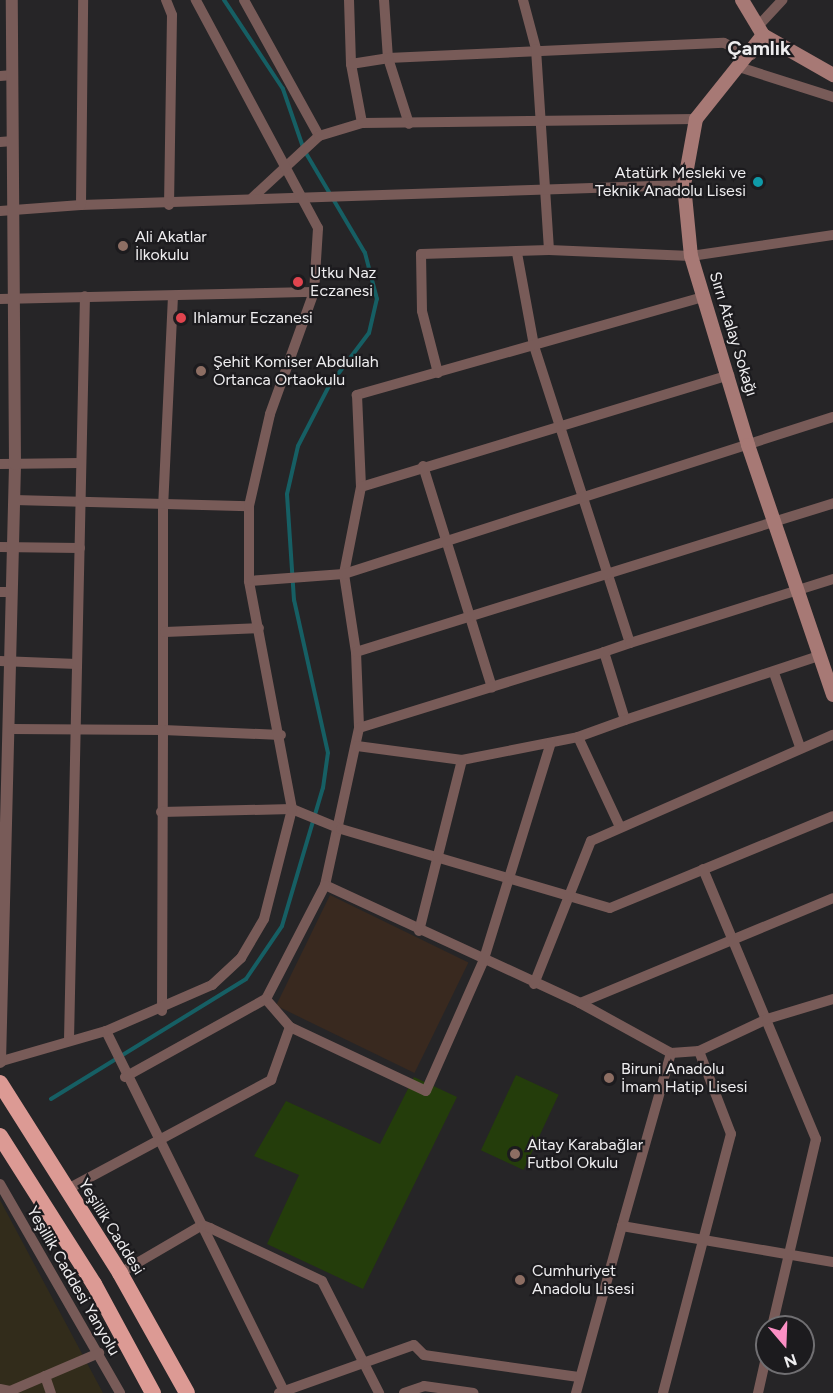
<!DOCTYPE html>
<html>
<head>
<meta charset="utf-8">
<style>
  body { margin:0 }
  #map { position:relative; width:833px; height:1393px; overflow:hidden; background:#262527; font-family:Figtree,sans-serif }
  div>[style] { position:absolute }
  .commercial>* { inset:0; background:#39291f; transform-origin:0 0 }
  .industrial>* { inset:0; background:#322c1b }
  .green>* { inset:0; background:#243d0b; transform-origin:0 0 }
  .stream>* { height:4px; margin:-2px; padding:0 2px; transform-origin:2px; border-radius:2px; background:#165f64 }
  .minor>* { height:10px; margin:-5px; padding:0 5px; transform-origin:5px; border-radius:5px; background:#785b58 }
  .tertiary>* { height:12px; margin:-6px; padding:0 6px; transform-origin:6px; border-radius:6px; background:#785b58 }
  .secondary>* { height:14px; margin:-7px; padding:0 7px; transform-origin:7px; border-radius:7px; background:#a77975 }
  .trunk>* { height:16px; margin:-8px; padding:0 8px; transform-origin:8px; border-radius:8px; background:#dc9a94 }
  .dots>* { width:16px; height:16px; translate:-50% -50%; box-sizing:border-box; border:3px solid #1c1b1e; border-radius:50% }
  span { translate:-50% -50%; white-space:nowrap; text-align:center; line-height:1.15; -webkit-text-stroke:4.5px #1c1b1e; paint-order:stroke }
  .poi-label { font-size:16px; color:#eeedef }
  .right { translate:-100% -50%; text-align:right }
  .left { translate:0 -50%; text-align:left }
  .street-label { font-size:16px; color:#eeedef }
  .quarter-label { font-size:20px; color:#eeedef; font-weight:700 }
  .north { position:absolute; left:755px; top:1315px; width:60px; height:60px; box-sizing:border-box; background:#1c1b1e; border:2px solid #706f72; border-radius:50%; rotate:161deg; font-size:16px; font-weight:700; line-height:24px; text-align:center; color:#eeedef }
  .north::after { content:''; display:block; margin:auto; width:21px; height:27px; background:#fb8fc4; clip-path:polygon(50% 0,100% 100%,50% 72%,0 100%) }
</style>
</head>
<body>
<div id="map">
  <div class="commercial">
    <div style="left:330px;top:895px;width:154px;height:123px;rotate:26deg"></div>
  </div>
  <div class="industrial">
    <div style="clip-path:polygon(0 1200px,103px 1393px,0 1393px)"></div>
  </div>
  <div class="green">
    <div style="left:516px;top:1075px;width:47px;height:83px;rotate:25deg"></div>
    <div style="clip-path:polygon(414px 1077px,457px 1097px,363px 1289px,267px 1244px,299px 1175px,254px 1156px,286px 1101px,380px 1144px)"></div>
  </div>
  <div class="stream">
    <div style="left:51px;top:1099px;width:229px;rotate:-31.6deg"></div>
    <div style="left:246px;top:979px;width:64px;rotate:-55.8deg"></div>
    <div style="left:282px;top:926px;width:144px;rotate:-73.5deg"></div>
    <div style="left:323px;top:788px;width:35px;rotate:-82deg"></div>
    <div style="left:328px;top:753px;width:157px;rotate:-102.5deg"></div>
    <div style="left:294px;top:600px;width:106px;rotate:-93.8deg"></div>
    <div style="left:287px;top:494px;width:49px;rotate:-77.1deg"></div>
    <div style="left:298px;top:446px;width:68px;rotate:-62.7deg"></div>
    <div style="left:329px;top:386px;width:66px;rotate:-53deg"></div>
    <div style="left:369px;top:333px;width:35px;rotate:-77deg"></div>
    <div style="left:377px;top:299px;width:48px;rotate:-104.6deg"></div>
    <div style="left:365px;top:253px;width:120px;rotate:-120.6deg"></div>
    <div style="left:304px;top:150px;width:65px;rotate:-109deg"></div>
    <div style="left:283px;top:89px;width:107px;rotate:-123.5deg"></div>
  </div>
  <div class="minor">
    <div style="left:166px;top:0;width:16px;rotate:68deg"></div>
    <div style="left:172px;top:15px;width:190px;rotate:90.9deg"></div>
    <div style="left:244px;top:0;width:155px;rotate:61.1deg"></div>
    <div style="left:319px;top:136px;width:91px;rotate:137.2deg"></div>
    <div style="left:349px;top:0;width:64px;rotate:88.2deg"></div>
    <div style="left:351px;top:64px;width:60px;rotate:79.4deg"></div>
    <div style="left:384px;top:0;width:58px;rotate:86.1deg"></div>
    <div style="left:388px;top:58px;width:336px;rotate:-2.6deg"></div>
    <div style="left:724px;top:43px;width:30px;rotate:24deg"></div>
    <div style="left:523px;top:0;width:51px;rotate:75.1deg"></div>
    <div style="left:536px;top:49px;width:201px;rotate:86.3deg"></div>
    <div style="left:760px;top:24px;width:33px;rotate:-47deg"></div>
    <div style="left:351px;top:64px;width:37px;rotate:-9deg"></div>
    <div style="left:388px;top:58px;width:69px;rotate:72.3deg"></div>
    <div style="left:742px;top:68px;width:96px;rotate:17.7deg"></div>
    <div style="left:0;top:76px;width:13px;rotate:-4deg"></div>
    <div style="left:319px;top:136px;width:45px;rotate:-16.8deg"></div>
    <div style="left:362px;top:123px;width:334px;rotate:-0.7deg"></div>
    <div style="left:0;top:142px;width:13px;rotate:-4deg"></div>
    <div style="left:81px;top:205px;width:603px;rotate:-1.9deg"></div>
    <div style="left:0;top:211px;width:81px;rotate:-4.2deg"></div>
    <div style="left:81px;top:205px;width:205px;rotate:-89.4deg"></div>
    <div style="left:517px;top:253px;width:95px;rotate:79.6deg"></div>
    <div style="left:534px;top:346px;width:312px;rotate:72.1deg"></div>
    <div style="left:630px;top:643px;width:28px;rotate:161deg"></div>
    <div style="left:604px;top:652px;width:71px;rotate:72.8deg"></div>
    <div style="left:625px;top:720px;width:204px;rotate:-18.3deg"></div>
    <div style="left:173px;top:296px;width:210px;rotate:92.7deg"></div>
    <div style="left:163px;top:506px;width:224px;rotate:90deg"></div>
    <div style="left:163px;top:730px;width:118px;rotate:2.4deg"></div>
    <div style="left:703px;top:297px;width:360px;rotate:164.2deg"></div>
    <div style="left:357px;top:395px;width:92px;rotate:87.5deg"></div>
    <div style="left:361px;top:487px;width:89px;rotate:101.1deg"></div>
    <div style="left:344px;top:574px;width:79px;rotate:81.3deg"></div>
    <div style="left:356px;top:652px;width:76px;rotate:87.7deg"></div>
    <div style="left:359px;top:728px;width:161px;rotate:102.2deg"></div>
    <div style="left:325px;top:885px;width:281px;rotate:24.8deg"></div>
    <div style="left:580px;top:1003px;width:274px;rotate:-22.5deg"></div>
    <div style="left:0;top:299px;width:314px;rotate:-1.3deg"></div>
    <div style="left:314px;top:292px;width:64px;rotate:-86.4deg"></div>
    <div style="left:318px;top:228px;width:259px;rotate:-118.2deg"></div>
    <div style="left:438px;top:373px;width:64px;rotate:-104.5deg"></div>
    <div style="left:422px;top:311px;width:57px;rotate:-91deg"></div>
    <div style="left:421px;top:254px;width:128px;rotate:-1.8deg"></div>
    <div style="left:549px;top:250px;width:142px;rotate:2.4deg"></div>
    <div style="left:691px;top:256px;width:144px;rotate:-8.4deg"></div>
    <div style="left:0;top:464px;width:81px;rotate:-0.7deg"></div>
    <div style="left:423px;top:466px;width:232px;rotate:72.7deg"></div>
    <div style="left:361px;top:487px;width:385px;rotate:-16.9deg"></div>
    <div style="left:14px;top:500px;width:235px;rotate:1.5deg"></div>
    <div style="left:0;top:547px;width:80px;rotate:0.7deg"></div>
    <div style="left:249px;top:581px;width:95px;rotate:-4.2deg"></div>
    <div style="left:344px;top:574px;width:514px;rotate:-17.8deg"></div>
    <div style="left:0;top:592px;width:9px"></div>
    <div style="left:165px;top:632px;width:94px;rotate:-2.4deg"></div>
    <div style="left:630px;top:643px;width:213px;rotate:-17.5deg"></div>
    <div style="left:356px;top:652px;width:500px;rotate:-17.3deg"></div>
    <div style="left:0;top:661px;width:77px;rotate:2.2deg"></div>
    <div style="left:774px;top:673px;width:78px;rotate:70.6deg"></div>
    <div style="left:359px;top:728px;width:257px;rotate:-17.2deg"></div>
    <div style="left:11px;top:729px;width:152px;rotate:0.4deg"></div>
    <div style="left:163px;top:730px;width:281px;rotate:90.2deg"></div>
    <div style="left:578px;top:737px;width:99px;rotate:65deg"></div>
    <div style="left:357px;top:746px;width:106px;rotate:7.6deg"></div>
    <div style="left:462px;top:760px;width:118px;rotate:-11.2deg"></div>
    <div style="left:578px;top:737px;width:50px;rotate:-19.9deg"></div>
    <div style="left:161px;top:812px;width:131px;rotate:-1.3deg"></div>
    <div style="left:292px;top:809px;width:53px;rotate:22.2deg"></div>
    <div style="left:341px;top:829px;width:280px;rotate:16.4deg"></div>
    <div style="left:610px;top:908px;width:241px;rotate:-22.4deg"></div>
    <div style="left:703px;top:869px;width:293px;rotate:67.3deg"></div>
    <div style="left:816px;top:1139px;width:193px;rotate:103.2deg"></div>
    <div style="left:419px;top:931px;width:176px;rotate:-75.9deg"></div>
    <div style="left:534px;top:984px;width:154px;rotate:-68.3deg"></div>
    <div style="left:591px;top:841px;width:264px;rotate:-23.7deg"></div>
    <div style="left:580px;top:1003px;width:104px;rotate:28.8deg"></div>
    <div style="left:671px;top:1053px;width:28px;rotate:-4deg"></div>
    <div style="left:699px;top:1051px;width:75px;rotate:-25.2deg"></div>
    <div style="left:767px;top:1019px;width:69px;rotate:-16.9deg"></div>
    <div style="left:290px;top:1027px;width:150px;rotate:25.2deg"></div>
    <div style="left:426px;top:1091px;width:141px;rotate:-66.2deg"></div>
    <div style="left:483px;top:962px;width:229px;rotate:-72.8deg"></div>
    <div style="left:106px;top:1031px;width:404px;rotate:63.7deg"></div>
    <div style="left:69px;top:1040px;width:744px;rotate:-88.77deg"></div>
    <div style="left:2px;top:1061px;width:108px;rotate:-16.1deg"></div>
    <div style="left:106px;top:1031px;width:116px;rotate:-23.5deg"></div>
    <div style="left:212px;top:985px;width:40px;rotate:-43deg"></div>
    <div style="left:241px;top:958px;width:45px;rotate:-59.5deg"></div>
    <div style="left:264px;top:919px;width:114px;rotate:-75.7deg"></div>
    <div style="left:292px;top:809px;width:232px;rotate:-100.7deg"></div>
    <div style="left:249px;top:581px;width:75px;rotate:-90deg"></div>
    <div style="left:249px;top:506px;width:94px;rotate:-77.1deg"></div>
    <div style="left:270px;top:414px;width:130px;rotate:-70.2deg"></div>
    <div style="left:125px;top:1077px;width:161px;rotate:-29deg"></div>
    <div style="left:266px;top:999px;width:128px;rotate:-62.6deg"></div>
    <div style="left:0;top:1184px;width:241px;rotate:60.1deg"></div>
    <div style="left:66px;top:1190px;width:233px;rotate:-28.2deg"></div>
    <div style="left:271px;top:1080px;width:56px;rotate:-70.3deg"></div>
    <div style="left:290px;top:1027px;width:37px;rotate:-131deg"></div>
    <div style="left:622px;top:1226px;width:180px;rotate:-74.2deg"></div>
    <div style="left:120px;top:1273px;width:95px;rotate:-30.3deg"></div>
    <div style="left:202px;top:1225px;width:9px;rotate:21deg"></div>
    <div style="left:210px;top:1228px;width:124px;rotate:25.3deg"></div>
    <div style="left:322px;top:1281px;width:126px;rotate:63deg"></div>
    <div style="left:45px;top:1376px;width:18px;rotate:71deg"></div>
    <div style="left:0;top:1389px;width:10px;rotate:11deg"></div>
    <div style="left:10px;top:1391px;width:97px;rotate:-23.1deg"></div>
    <div style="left:279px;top:1393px;width:143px;rotate:-19.6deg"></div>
    <div style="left:414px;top:1345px;width:14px;rotate:45deg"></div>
    <div style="left:424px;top:1355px;width:156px;rotate:8.1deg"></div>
    <div style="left:404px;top:1393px;width:21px;rotate:-19deg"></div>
    <div style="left:424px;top:1386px;width:50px;rotate:8deg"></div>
    <div style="left:576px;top:1393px;width:173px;rotate:-74.6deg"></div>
    <div style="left:622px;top:1226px;width:214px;rotate:9.7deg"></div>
    <div style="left:663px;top:1393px;width:268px;rotate:-75.3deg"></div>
    <div style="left:731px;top:1134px;width:89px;rotate:-111.1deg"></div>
    <div style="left:758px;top:1393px;width:41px;rotate:-77.3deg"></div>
  </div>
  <div class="tertiary">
    <div style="left:0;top:1062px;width:598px;rotate:-88.56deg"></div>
    <div style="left:15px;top:464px;width:464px;rotate:-90.4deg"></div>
  </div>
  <div class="secondary">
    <div style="left:742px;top:0;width:41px;rotate:59deg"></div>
    <div style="left:763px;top:35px;width:107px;rotate:128.6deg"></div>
    <div style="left:696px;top:119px;width:67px;rotate:100.3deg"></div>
    <div style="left:684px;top:185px;width:71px;rotate:84.4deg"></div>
    <div style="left:691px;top:256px;width:197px;rotate:73.2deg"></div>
    <div style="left:748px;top:445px;width:264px;rotate:71.2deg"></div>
    <div style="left:763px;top:35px;width:81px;rotate:29.7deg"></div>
  </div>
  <div class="trunk">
    <div style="left:0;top:1083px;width:225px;rotate:57.7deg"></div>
    <div style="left:120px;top:1273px;width:137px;rotate:60.8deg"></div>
    <div style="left:0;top:1136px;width:175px;rotate:57.6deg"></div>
    <div style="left:94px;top:1284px;width:124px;rotate:61.6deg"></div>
  </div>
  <div class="dots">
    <div style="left:758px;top:182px;background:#0f9aa8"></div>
    <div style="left:123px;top:246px;background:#8d6e63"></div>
    <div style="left:298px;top:282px;background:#e0444e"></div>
    <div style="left:181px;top:318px;background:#e0444e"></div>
    <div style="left:201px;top:371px;background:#8d6e63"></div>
    <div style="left:609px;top:1078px;background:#8d6e63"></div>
    <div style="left:515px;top:1154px;background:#8d6e63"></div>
    <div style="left:520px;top:1280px;background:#8d6e63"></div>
  </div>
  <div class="poi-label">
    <span class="right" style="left:746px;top:182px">Atatürk Mesleki ve<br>Teknik Anadolu Lisesi</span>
    <span class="left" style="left:135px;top:246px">Ali Akatlar<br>İlkokulu</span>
    <span class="left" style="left:310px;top:282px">Utku Naz<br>Eczanesi</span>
    <span class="left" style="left:193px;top:318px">Ihlamur Eczanesi</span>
    <span class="left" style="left:213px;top:371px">Şehit Komiser Abdullah<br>Ortanca Ortaokulu</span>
    <span class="left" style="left:621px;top:1078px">Biruni Anadolu<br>İmam Hatip Lisesi</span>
    <span class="left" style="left:527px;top:1154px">Altay Karabağlar<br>Futbol Okulu</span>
    <span class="left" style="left:532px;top:1280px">Cumhuriyet<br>Anadolu Lisesi</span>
  </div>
  <div class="street-label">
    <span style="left:733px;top:334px;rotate:73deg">Sırrı Atalay Sokağı</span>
    <span style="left:111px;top:1227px;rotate:58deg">Yeşillik Caddesi</span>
    <span style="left:73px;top:1281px;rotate:60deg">Yeşillik Caddesi Yanyolu</span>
  </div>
  <div class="quarter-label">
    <span style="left:759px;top:48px">Çamlık</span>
  </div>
  <div class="north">N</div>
</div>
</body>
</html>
